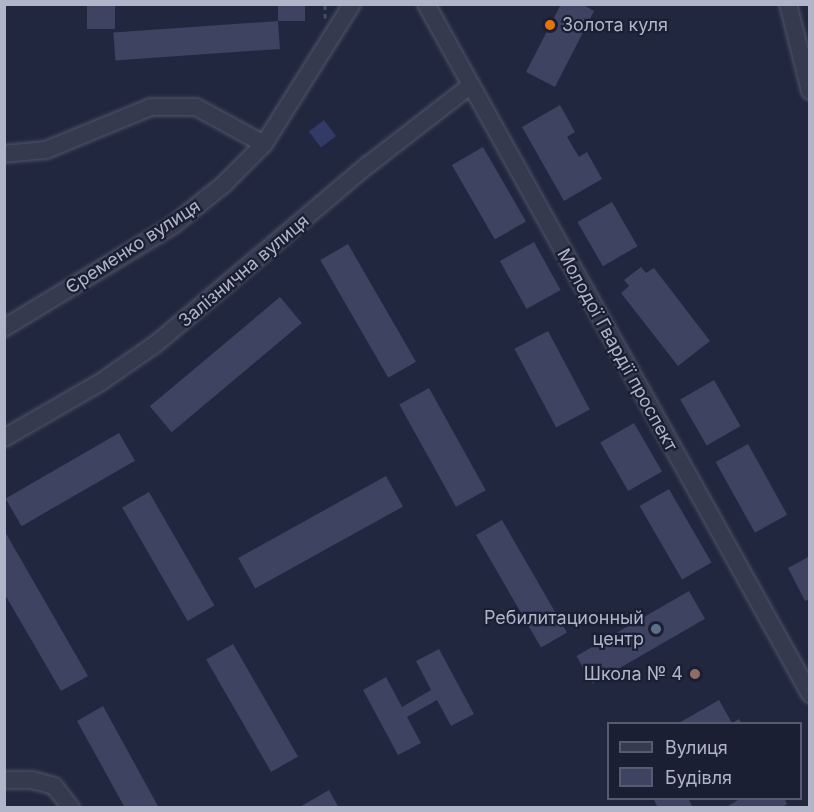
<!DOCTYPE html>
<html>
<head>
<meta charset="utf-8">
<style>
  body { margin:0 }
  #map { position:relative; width:814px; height:812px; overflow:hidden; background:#21273f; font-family:Inter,sans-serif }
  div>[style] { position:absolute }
  .water>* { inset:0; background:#313b66; transform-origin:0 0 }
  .building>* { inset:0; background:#3d4360; transform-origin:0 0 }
  .path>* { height:3px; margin-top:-1.5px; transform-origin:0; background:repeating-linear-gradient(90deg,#3e525a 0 4.5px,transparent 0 9px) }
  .roads { filter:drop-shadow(0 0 2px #51556a) drop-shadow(0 0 2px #51556a) }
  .minor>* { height:16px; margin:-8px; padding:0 8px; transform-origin:8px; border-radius:8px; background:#353a4f }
  .dots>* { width:16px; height:16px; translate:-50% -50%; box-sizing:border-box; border:3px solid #1b1f34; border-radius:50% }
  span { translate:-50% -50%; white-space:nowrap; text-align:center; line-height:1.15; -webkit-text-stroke:4.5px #1b1f34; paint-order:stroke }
  .poi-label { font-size:18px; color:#b1b5ca }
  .left { translate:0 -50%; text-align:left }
  .right { translate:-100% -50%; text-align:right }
  .street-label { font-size:18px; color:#b1b5ca }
  .frame { position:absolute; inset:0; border:6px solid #b1b5ca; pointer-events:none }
  .legend { position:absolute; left:607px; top:722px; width:195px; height:78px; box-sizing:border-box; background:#1b1f34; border:2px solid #575b70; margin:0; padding:8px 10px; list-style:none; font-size:18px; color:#b1b5ca }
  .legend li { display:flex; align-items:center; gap:12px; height:30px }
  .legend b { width:30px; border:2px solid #575b70 }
</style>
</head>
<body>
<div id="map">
  <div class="water">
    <div style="left:324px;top:120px;width:20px;height:19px;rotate:53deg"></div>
  </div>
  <div class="building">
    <div style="left:87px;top:4px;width:28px;height:25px"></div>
    <div style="left:278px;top:4px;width:27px;height:17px"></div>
    <div style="clip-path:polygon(561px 4px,582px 4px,594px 11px,555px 87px,526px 72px)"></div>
    <div style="left:278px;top:21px;width:28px;height:165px;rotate:86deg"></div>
    <div style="clip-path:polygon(560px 105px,575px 132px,567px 137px,579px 157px,587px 152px,602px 179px,564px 201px,522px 127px)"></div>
    <div style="left:483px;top:147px;width:86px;height:36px;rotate:60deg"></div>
    <div style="left:612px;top:202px;width:51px;height:40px;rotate:60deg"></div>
    <div style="left:534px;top:242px;width:55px;height:39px;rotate:61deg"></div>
    <div style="left:348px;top:244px;width:136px;height:32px;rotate:60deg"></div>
    <div style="clip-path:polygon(641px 267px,646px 273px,654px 268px,710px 341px,678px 366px,621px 293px,629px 286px,624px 280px)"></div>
    <div style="left:280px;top:297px;width:34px;height:170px;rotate:50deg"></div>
    <div style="left:548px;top:331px;width:89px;height:38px;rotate:62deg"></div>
    <div style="left:714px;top:380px;width:53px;height:39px;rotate:60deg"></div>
    <div style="left:429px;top:388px;width:117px;height:34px;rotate:61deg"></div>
    <div style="left:634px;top:423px;width:56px;height:39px;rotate:60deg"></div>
    <div style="left:119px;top:433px;width:32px;height:131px;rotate:60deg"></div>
    <div style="left:748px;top:444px;width:81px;height:37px;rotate:61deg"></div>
    <div style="left:386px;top:476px;width:35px;height:169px;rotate:61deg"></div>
    <div style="left:669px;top:489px;width:85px;height:34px;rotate:60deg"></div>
    <div style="left:149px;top:492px;width:131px;height:31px;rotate:60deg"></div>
    <div style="left:502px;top:520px;width:130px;height:30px;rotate:60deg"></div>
    <div style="clip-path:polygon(4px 530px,88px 676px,61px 691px,4px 593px)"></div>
    <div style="clip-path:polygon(810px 556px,810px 599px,805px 601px,788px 568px)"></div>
    <div style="left:689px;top:591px;width:32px;height:130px;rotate:60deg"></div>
    <div style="left:233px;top:644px;width:130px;height:31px;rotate:60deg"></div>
    <div style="clip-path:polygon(439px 649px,474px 714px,451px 726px,437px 700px,407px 717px,421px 743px,398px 755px,363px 690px,386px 677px,402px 707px,431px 690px,416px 661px)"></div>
    <div style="clip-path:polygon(719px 700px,732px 723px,739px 719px,742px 724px,677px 724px)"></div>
    <div style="clip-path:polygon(103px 706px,159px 808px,125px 808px,77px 721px)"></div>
    <div style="clip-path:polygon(329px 790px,339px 808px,298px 808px)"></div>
    <div style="clip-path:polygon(653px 798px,688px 798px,693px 808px,658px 808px)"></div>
    <div style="clip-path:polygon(741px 798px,784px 798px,787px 804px,781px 808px,725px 808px)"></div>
  </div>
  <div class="path">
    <div style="left:325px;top:18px;width:14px;rotate:-90deg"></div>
  </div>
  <div class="roads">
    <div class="minor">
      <div style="left:426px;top:4px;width:790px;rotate:60.9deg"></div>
      <div style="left:788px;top:4px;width:90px;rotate:75.8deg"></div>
      <div style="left:4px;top:154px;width:42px;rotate:-5.4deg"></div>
      <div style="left:46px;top:150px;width:113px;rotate:-22.3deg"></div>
      <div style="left:151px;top:107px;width:45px"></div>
      <div style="left:196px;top:107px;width:77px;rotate:28.6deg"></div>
      <div style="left:4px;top:328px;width:197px;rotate:-31.3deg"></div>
      <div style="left:172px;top:226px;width:67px;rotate:-38.9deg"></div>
      <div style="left:224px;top:184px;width:57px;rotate:-45deg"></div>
      <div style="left:264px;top:144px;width:165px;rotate:-57.8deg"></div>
      <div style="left:4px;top:438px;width:112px;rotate:-30deg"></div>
      <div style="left:101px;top:382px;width:68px;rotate:-34.9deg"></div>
      <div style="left:157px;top:343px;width:276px;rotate:-40.2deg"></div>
      <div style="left:368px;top:165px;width:129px;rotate:-37.8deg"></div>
      <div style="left:4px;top:780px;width:28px"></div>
      <div style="left:32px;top:780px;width:23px;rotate:15deg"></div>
      <div style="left:54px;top:786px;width:28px;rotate:52deg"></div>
    </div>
  </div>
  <div class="dots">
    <div style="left:550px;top:25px;background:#e8710a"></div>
    <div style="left:656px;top:629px;background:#5c6f8a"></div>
    <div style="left:695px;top:674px;background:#8d6e63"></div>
  </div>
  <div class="poi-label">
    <span class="left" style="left:562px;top:25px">Золота куля</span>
    <span class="right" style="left:644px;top:629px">Ребилитационный<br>центр</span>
    <span class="right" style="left:683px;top:674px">Школа № 4</span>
  </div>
  <div class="street-label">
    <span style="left:133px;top:247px;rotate:-33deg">Єременко вулиця</span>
    <span style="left:244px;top:271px;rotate:-40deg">Залізнична вулиця</span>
    <span style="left:617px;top:350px;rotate:61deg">Молодої Гвардії проспект</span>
  </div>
  <div class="frame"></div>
  <ul class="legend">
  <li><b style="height:8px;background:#353a4f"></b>Вулиця</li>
  <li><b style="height:16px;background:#3d4360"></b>Будівля</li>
  </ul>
</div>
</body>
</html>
